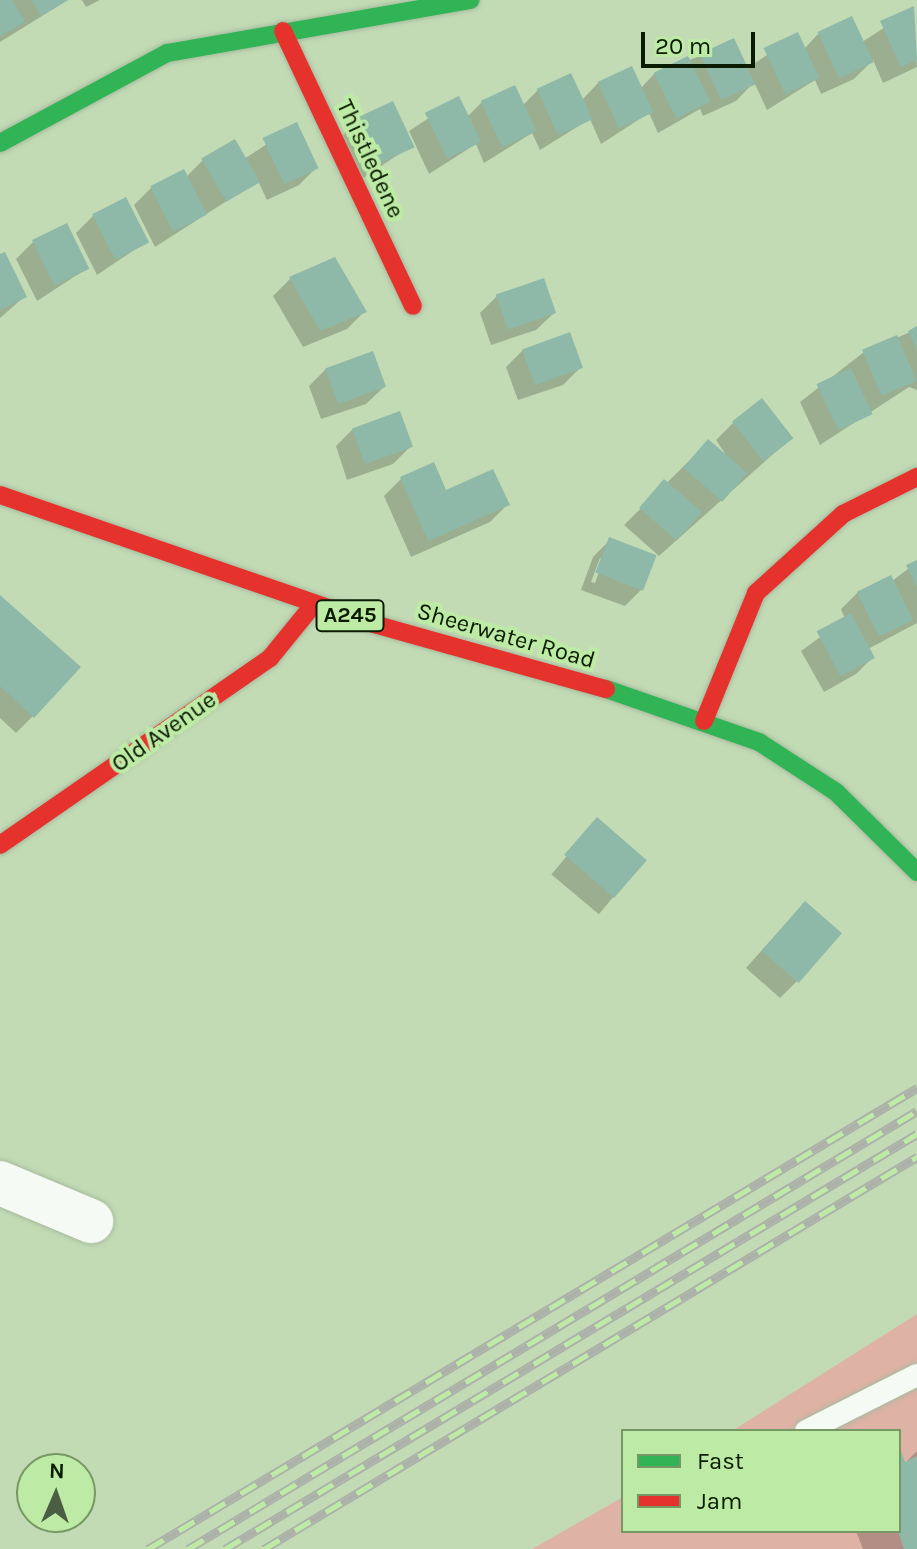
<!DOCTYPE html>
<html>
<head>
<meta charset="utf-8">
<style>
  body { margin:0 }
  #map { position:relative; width:917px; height:1549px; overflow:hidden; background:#c2dbb5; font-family:Karla,sans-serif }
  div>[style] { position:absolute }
  .green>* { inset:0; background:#dfb2a6 }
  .shadow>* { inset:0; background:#0003; transform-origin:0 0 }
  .building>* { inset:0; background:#8eb8a7; transform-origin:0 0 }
  .roads { filter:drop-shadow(0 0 2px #a7ba9d) drop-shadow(0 0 2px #a7ba9d) }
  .lane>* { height:22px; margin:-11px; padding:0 11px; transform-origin:11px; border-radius:11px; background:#f6faf4 }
  .street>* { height:44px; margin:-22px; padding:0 22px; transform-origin:22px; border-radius:22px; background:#f6faf4 }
  .fast>* { height:18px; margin:-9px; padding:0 9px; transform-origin:9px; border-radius:9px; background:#30b455 }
  .jam>* { height:18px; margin:-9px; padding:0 9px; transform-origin:9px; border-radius:9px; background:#e5322d }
  .rail>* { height:9px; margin-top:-4.5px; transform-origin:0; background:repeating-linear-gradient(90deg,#bdeba5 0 18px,#acb2a9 0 36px); box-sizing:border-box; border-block:2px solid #acb2a9 }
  span { translate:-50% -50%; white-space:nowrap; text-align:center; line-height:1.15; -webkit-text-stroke:8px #bdeba5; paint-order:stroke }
  .shield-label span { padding:2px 6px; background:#bdeba5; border:2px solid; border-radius:6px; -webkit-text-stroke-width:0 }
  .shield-label { font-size:22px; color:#0b1b02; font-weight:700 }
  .street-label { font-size:24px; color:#0b1b02 }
  .legend { position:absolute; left:621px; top:1429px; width:280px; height:104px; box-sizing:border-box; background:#bdeba5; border:2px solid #769864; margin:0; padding:10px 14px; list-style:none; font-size:24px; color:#0b1b02 }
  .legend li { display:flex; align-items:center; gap:16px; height:40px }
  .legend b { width:40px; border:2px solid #769864 }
  .north { position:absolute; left:16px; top:1453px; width:80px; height:80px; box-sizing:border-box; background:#bdeba5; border:2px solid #769864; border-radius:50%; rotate:2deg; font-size:22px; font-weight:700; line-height:32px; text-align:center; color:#0b1b02 }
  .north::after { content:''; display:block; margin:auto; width:28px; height:36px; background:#4b5e41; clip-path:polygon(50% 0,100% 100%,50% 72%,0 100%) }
  .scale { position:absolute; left:641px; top:32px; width:114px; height:36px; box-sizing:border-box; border:4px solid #0b1b02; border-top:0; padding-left:10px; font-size:24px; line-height:28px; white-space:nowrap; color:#0b1b02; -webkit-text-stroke:6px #bdeba5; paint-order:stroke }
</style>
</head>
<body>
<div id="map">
  <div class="green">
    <div style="clip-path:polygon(917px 1314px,917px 1549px,532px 1549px,623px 1497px,623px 1531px,899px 1531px,899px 1431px,732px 1431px)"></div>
  </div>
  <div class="shadow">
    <div style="clip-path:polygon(0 0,68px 0,0 42px)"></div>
    <div style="clip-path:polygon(82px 0,100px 0,86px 7px)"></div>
    <div style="clip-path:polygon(913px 9px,917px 67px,883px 83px,873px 60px,854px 79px,821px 94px,815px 80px,767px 110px,754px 82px,736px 101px,703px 116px,700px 109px,658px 133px,649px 113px,601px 144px,590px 119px,540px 150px,532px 133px,484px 163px,476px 144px,429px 174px,409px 131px,458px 99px,467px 117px,481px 103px,522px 106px,538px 90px,582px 100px,598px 83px,640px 89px,655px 73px,700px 56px,746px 69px,797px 35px,804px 49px,818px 34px,862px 42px)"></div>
    <div style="clip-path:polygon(359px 118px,411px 146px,362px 179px,342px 136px)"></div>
    <div style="clip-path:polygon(296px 125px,316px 168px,299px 185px,267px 200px,258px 181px,155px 247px,134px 205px,151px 188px,186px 177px,203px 160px,244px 159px)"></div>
    <div style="clip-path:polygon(93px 216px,146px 242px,97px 275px,76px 233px)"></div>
    <div style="clip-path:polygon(33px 242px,86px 269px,37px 301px,16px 259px)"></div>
    <div style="clip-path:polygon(0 256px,24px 297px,0 318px)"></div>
    <div style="clip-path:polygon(334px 260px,364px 312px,347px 329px,303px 347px,273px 296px,290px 279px)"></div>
    <div style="clip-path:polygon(497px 296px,554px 313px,536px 330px,491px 345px,480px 313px)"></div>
    <div style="clip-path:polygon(917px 329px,917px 390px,909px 387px,820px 445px,800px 402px,864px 352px)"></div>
    <div style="clip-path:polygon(523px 350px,581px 367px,563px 385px,518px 400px,506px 367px)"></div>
    <div style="clip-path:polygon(326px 369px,384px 387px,366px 404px,321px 419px,309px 386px)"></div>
    <div style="clip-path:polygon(733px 423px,791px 438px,659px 556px,624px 525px,691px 459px,730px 461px,716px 440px)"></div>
    <div style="clip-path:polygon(353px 429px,410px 447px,393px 464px,347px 480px,336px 446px)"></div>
    <div style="clip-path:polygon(401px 479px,445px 493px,507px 505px,490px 522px,411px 557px,384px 496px)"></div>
    <div style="clip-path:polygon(evenodd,610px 540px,642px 589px,625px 606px,581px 590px,593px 557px,610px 540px,600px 558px,604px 558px,595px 583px,591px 582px,600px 558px)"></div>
    <div style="clip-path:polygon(917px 562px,917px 623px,868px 649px,873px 657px,856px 674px,824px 692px,801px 651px,845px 619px,841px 609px,858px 592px,892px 581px)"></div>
    <div style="clip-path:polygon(0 598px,33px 716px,16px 733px,0 718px)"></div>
    <div style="left:597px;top:820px;width:62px;height:71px;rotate:40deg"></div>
    <div style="clip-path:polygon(788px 921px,797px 981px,780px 998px,746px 968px)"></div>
    <div style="clip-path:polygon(917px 1451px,917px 1549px,863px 1549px,856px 1531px,899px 1531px,904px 1464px)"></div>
  </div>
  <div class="building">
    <div style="clip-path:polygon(0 0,12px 0,25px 22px,0 36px)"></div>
    <div style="clip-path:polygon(32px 0,68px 0,41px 16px)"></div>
    <div style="clip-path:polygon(914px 6px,917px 60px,901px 67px,880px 21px)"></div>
    <div style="left:852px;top:16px;width:51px;height:38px;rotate:65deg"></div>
    <div style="left:798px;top:32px;width:51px;height:38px;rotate:65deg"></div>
    <div style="left:734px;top:38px;width:51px;height:38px;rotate:65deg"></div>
    <div style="left:688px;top:56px;width:51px;height:38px;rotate:64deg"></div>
    <div style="left:632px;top:66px;width:51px;height:38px;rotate:65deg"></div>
    <div style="left:571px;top:73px;width:51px;height:38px;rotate:65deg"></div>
    <div style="left:515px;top:85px;width:51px;height:38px;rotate:65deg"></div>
    <div style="left:459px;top:96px;width:51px;height:38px;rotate:64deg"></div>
    <div style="left:393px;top:101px;width:51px;height:38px;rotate:65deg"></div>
    <div style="left:297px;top:122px;width:51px;height:38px;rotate:65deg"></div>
    <div style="left:235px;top:139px;width:50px;height:39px;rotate:60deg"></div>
    <div style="left:184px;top:169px;width:51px;height:38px;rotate:63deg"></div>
    <div style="left:126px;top:197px;width:51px;height:38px;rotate:63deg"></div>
    <div style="left:67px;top:223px;width:51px;height:39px;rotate:64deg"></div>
    <div style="clip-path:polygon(5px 252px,27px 297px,0 310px,0 254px)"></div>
    <div style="clip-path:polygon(335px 257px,367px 312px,320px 331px,289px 277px)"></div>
    <div style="left:544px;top:278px;width:37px;height:51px;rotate:71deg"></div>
    <div style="clip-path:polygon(917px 326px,917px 350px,908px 331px)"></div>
    <div style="left:570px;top:332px;width:38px;height:51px;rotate:70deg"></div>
    <div style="left:897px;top:335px;width:50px;height:38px;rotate:67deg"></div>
    <div style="left:373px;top:351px;width:38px;height:51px;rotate:70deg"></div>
    <div style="left:851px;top:368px;width:51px;height:38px;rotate:65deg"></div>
    <div style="left:762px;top:398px;width:51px;height:38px;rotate:52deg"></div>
    <div style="left:400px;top:411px;width:38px;height:51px;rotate:70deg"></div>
    <div style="left:708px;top:439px;width:52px;height:38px;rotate:41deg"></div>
    <div style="clip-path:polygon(434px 462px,446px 490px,493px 469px,510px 505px,428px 541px,400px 477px)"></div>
    <div style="left:664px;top:479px;width:50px;height:38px;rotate:41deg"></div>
    <div style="left:609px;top:537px;width:51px;height:38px;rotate:21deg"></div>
    <div style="clip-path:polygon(917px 560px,917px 588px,906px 565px)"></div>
    <div style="left:891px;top:575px;width:50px;height:38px;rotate:64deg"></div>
    <div style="clip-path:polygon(0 595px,81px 667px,34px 718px,0 686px)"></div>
    <div style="left:851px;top:613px;width:51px;height:39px;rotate:62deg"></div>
    <div style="left:597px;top:817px;width:66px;height:50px;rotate:41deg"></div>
    <div style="left:805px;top:901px;width:49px;height:66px;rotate:41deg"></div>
    <div style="clip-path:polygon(899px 1445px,905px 1462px,917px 1456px,917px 1549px,904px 1549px,898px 1531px)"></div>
  </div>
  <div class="roads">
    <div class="lane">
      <div style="left:806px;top:1431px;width:124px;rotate:-26.8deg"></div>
    </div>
    <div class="street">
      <div style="left:0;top:1183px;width:99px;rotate:22.7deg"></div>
    </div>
    <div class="fast">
      <div style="left:0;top:143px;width:190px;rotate:-28.3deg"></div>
      <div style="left:167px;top:53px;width:308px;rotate:-9.9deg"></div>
      <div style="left:606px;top:689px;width:162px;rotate:19.1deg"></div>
      <div style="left:759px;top:742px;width:92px;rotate:33deg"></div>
      <div style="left:836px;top:792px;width:114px;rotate:44.6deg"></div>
    </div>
    <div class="jam">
      <div style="left:283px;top:31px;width:304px;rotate:64.7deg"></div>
      <div style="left:0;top:495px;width:396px;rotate:19deg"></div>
      <div style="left:374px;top:624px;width:241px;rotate:15.7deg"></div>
      <div style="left:704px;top:721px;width:138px;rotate:-67.9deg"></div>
      <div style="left:756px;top:593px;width:118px;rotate:-42.2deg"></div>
      <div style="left:843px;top:514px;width:83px;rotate:-26.6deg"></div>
      <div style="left:0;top:845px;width:328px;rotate:-34.7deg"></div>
      <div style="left:270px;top:658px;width:70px;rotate:-50.8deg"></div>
    </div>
  </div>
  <div class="rail">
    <div style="left:148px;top:1549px;width:897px;rotate:-30.94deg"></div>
    <div style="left:188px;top:1549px;width:850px;rotate:-31deg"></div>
    <div style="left:225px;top:1549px;width:807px;rotate:-30.95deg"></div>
    <div style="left:264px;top:1549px;width:762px;rotate:-30.98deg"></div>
  </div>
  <div class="shield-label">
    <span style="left:350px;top:616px">A245</span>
  </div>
  <div class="street-label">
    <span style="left:370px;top:159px;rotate:65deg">Thistledene</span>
    <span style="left:506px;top:636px;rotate:16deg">Sheerwater Road</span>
    <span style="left:164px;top:732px;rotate:-35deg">Old Avenue</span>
  </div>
  <ul class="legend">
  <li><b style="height:10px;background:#30b455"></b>Fast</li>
  <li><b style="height:10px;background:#e5322d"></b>Jam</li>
  </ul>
  <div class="north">N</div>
  <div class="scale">20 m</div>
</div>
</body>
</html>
